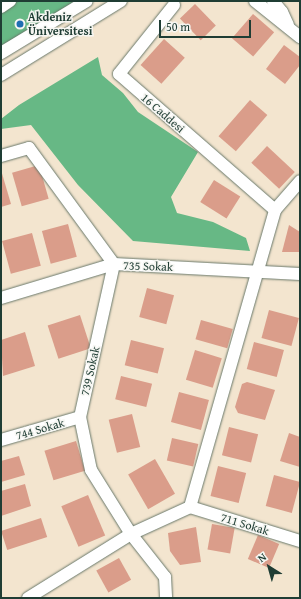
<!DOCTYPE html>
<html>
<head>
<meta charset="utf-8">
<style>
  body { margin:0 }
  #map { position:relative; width:301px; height:599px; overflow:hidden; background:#f3e5cf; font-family:"Gentium Book Plus",serif }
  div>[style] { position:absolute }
  .forest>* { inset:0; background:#67b885 }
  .building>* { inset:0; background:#da9d8a; transform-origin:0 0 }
  .roads { filter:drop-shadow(0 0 1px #69786a) drop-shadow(0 0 1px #69786a) }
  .minor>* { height:12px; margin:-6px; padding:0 6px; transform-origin:6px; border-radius:6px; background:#fff }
  .dots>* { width:11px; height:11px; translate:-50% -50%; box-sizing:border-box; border:2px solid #f6f6f2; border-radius:50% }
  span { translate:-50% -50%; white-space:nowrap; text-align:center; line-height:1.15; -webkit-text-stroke:3px #f6f6f2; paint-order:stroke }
  .poi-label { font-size:12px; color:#1f3d34; font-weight:700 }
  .left { translate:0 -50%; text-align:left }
  .street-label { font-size:12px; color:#1f3d34 }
  .frame { position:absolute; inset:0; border:2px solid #1f3d34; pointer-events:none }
  .north { position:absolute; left:249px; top:547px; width:40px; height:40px; -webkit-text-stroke:3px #f6f6f2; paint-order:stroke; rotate:323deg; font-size:11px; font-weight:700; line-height:16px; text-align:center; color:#1f3d34 }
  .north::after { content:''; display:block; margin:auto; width:14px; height:18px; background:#1f3d34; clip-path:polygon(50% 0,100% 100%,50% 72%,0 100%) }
  .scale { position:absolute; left:159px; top:20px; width:92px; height:18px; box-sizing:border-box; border:2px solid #1f3d34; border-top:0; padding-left:5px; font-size:12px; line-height:14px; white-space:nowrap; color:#1f3d34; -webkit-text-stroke:3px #f6f6f2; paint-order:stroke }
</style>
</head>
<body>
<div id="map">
  <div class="forest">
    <div style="clip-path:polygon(1px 1px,75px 1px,1px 47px)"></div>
    <div style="clip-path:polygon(98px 57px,102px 75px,123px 93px,138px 112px,198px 152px,171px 197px,177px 213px,213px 222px,246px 238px,250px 251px,133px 241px,78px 185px,31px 125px,1px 129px,1px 119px,19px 105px)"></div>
  </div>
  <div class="building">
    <div style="left:195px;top:4px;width:30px;height:21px;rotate:46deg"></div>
    <div style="left:253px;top:14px;width:28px;height:32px;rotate:41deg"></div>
    <div style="left:164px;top:39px;width:28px;height:35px;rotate:42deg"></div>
    <div style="clip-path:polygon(284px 45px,300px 57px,300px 65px,285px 84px,266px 69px)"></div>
    <div style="left:250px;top:100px;width:23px;height:48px;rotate:41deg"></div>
    <div style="left:267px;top:146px;width:38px;height:23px;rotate:43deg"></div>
    <div style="left:39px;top:165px;width:35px;height:28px;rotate:74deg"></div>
    <div style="clip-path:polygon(1px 170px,11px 204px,1px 207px)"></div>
    <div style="left:214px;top:180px;width:31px;height:26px;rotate:32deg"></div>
    <div style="left:68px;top:224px;width:34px;height:27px;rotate:75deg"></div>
    <div style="clip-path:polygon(289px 225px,300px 232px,300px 252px,282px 252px)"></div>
    <div style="left:32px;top:233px;width:34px;height:31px;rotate:75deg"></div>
    <div style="left:147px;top:288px;width:28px;height:30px;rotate:15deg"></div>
    <div style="left:269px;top:310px;width:31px;height:29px;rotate:15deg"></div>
    <div style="left:80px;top:315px;width:35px;height:34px;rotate:72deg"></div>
    <div style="left:201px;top:320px;width:33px;height:20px;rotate:16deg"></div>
    <div style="clip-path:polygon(25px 332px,35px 366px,3px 376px,1px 340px)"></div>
    <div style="left:131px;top:340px;width:34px;height:26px;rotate:14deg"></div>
    <div style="left:254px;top:342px;width:31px;height:28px;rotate:15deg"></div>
    <div style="left:195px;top:350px;width:28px;height:31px;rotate:17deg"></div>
    <div style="left:121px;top:376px;width:32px;height:24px;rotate:14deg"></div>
    <div style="clip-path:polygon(247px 382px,275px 390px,265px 420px,238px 413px,235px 407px,242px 384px)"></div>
    <div style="left:179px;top:392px;width:31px;height:31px;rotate:15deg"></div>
    <div style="left:132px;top:414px;width:34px;height:24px;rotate:76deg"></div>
    <div style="left:229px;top:427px;width:30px;height:29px;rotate:14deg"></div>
    <div style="clip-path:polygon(289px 433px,300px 437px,300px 467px,280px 461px)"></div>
    <div style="left:172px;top:438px;width:27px;height:23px;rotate:13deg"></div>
    <div style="left:76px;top:441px;width:31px;height:33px;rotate:73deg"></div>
    <div style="clip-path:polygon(19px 456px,25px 475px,1px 482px,1px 461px)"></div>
    <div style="left:155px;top:459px;width:40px;height:31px;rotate:60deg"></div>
    <div style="left:218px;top:466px;width:29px;height:31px;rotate:14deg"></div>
    <div style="left:274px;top:475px;width:27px;height:32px;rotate:15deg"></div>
    <div style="clip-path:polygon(25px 484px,31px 506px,1px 516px,1px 491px)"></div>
    <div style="left:88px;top:495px;width:44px;height:29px;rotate:67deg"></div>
    <div style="left:41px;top:518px;width:20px;height:42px;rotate:72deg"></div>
    <div style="left:212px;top:524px;width:23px;height:26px;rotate:10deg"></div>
    <div style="clip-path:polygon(196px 527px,201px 562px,180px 565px,170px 551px,168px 533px)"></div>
    <div style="left:258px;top:535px;width:23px;height:26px;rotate:23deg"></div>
    <div style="left:119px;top:558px;width:25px;height:26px;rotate:61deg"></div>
  </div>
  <div class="roads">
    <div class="minor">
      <div style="left:255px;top:1px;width:58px;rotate:38.7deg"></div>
      <div style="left:273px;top:1px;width:14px;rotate:51deg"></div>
      <div style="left:282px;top:12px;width:14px;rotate:65deg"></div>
      <div style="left:174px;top:5px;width:88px;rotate:128.6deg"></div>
      <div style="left:119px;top:74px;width:207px;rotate:41.1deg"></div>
      <div style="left:1px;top:7px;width:11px;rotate:-34deg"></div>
      <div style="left:1px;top:53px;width:100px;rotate:-31.2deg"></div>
      <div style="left:1px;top:75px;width:141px;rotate:-31.7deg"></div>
      <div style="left:1px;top:156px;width:29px;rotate:-16deg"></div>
      <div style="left:29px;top:148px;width:144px;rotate:53.8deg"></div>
      <div style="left:114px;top:264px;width:157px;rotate:102.5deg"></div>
      <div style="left:80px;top:417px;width:54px;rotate:78.3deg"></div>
      <div style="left:91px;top:470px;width:75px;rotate:58deg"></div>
      <div style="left:131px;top:534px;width:55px;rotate:51.7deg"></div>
      <div style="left:165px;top:577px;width:21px;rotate:87deg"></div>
      <div style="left:1px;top:298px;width:118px;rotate:-16.7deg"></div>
      <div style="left:114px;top:264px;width:186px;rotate:3.1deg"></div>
      <div style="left:1px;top:440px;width:82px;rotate:-16.2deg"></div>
      <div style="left:190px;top:507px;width:115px;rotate:17.2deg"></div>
      <div style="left:28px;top:598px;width:121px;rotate:-31.9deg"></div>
      <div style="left:131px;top:534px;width:65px;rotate:-24.6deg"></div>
      <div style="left:190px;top:507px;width:309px;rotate:-74deg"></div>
      <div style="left:275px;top:210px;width:38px;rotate:-49deg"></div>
    </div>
  </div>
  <div class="dots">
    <div style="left:20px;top:24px;background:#1f6fb2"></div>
  </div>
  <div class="poi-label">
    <span class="left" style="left:28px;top:24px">Akdeniz<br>Üniversitesi</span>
  </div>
  <div class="street-label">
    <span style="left:163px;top:113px;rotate:41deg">16 Caddesi</span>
    <span style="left:148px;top:266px;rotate:2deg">735 Sokak</span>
    <span style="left:90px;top:371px;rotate:-77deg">739 Sokak</span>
    <span style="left:40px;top:429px;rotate:-16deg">744 Sokak</span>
    <span style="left:245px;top:524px;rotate:17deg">711 Sokak</span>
  </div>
  <div class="frame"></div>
  <div class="north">N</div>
  <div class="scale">50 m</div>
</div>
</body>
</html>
